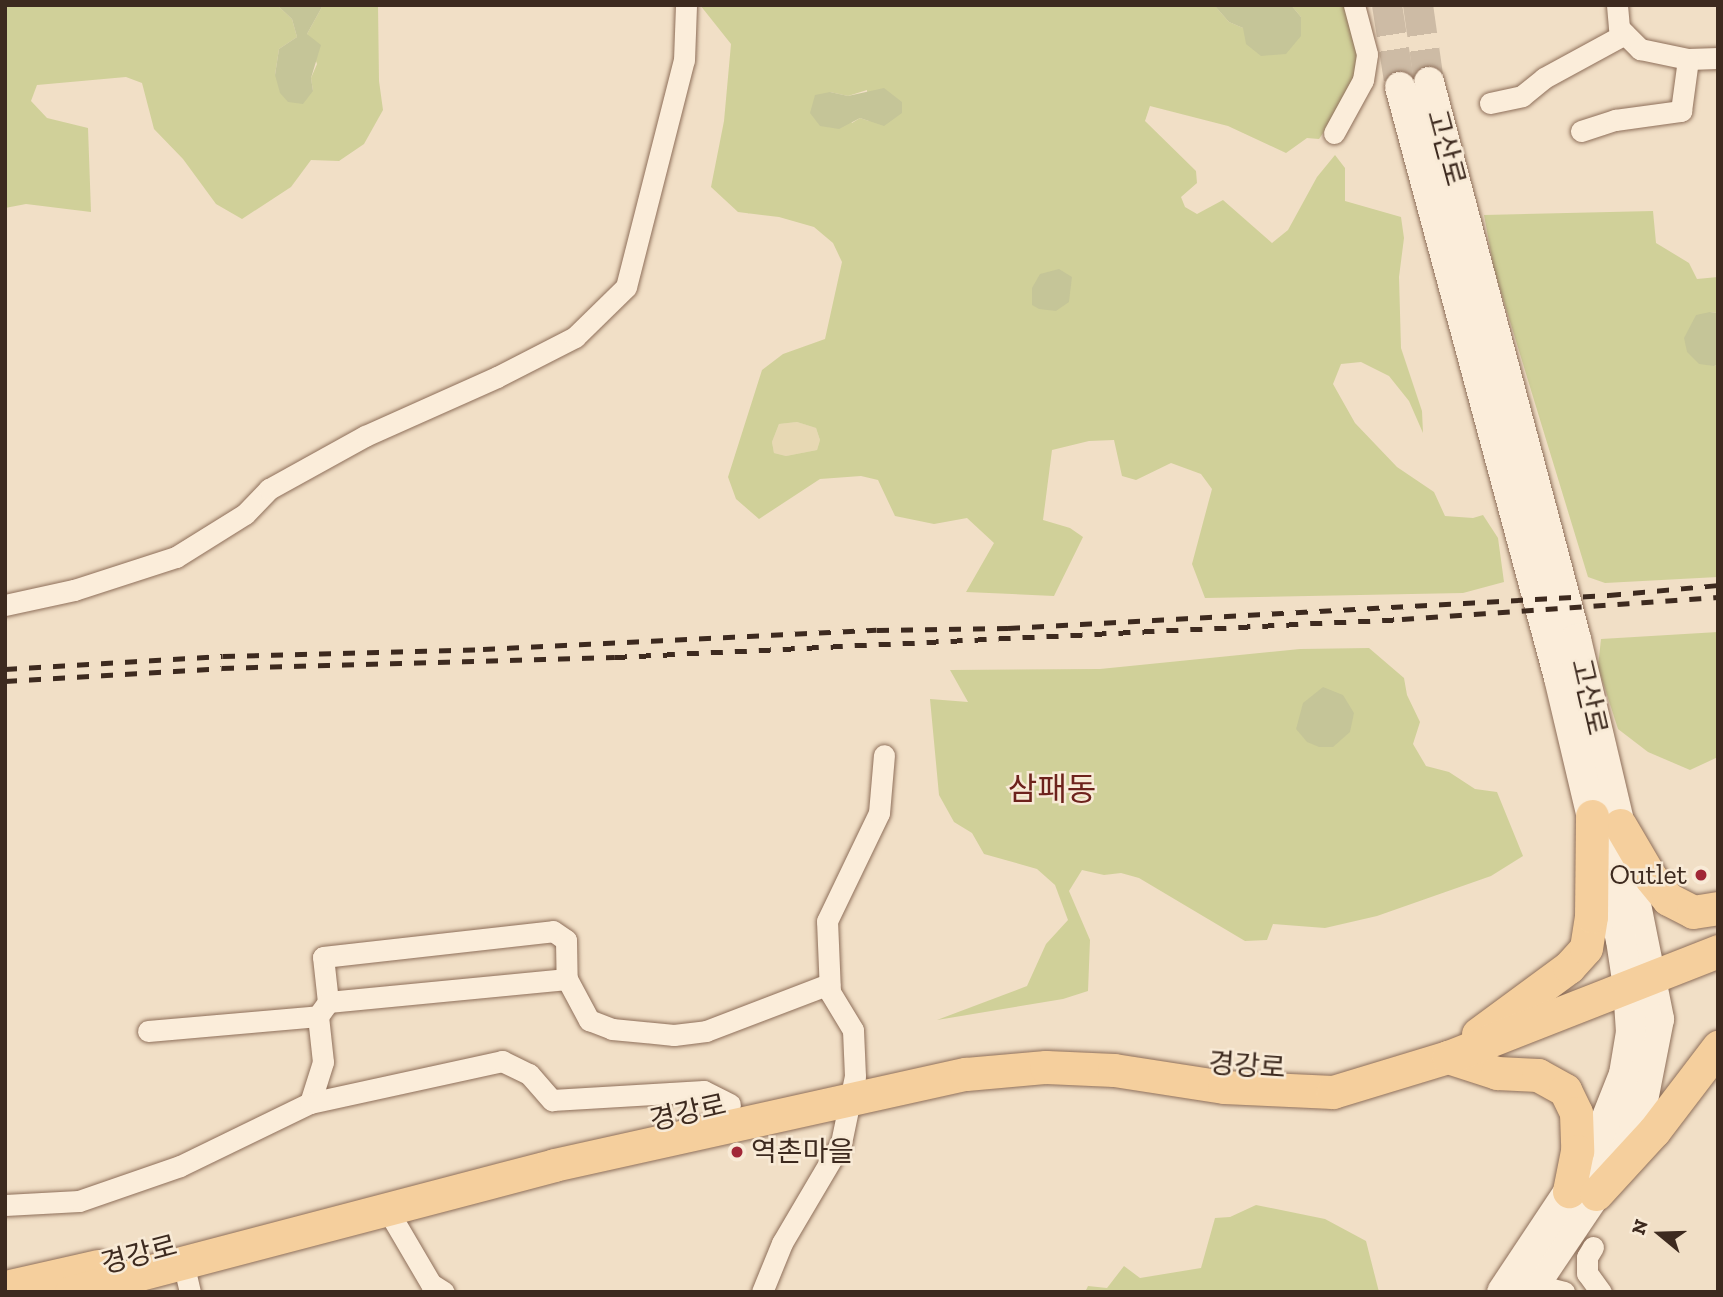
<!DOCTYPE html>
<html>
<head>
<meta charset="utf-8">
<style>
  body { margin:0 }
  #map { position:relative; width:1723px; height:1297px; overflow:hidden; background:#f1dfc6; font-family:"Zilla Slab","Noto Sans KR",serif }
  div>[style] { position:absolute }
  .farmland>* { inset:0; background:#e7d8b3 }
  .green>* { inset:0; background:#d0d099 }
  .cemetery>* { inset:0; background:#c5c598 }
  .secondary-tunnel>* { height:30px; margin-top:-15px; transform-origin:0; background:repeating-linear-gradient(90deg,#cdbba5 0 30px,transparent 0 45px) }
  .roads { filter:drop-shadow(0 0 2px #8e6f5a) drop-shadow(0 0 2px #8e6f5a) }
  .street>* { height:21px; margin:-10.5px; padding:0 10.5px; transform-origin:10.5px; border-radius:10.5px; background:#fbedda }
  .secondary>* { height:30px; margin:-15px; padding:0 15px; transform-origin:15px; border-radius:15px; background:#fbedda }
  .primary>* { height:33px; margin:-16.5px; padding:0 16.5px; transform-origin:16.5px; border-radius:16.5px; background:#f5cf9d }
  .rail>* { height:5px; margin-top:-2.5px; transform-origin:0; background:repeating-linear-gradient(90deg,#3d2a1f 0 12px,transparent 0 24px) }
  .dots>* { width:19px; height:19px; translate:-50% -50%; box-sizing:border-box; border:4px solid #f8ead6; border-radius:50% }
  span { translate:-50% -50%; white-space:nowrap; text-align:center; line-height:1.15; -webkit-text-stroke:5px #f8ead6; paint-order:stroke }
  .street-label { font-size:28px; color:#3d2a1f }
  .poi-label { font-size:28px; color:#3d2a1f }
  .right { translate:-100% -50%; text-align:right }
  .left { translate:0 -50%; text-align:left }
  .quarter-label { font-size:32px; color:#6d221c }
  .frame { position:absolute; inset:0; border:7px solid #3d2a1f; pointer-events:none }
  .north { position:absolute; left:1625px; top:1199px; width:70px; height:70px; -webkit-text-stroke:5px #f8ead6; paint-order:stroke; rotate:289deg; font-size:19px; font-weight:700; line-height:28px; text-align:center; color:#3d2a1f }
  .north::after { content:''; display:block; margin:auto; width:24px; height:32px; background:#3d2a1f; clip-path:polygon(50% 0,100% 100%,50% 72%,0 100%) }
</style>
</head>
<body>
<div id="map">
  <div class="farmland">
    <div style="clip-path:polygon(797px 422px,816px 428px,820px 440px,817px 450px,786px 456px,774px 453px,772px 442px,779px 424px)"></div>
  </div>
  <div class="green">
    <div style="clip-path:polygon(5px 5px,277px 5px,292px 19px,297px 37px,279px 49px,275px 75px,313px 91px,311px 78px,317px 64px,307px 34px,323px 5px,378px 5px,379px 81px,383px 110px,364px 144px,339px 161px,311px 160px,291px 187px,242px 219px,216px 204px,183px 159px,154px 129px,142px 83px,126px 77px,37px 85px,31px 101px,47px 118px,88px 128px,91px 212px,26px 204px,5px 208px)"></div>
    <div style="clip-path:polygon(evenodd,700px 5px,1214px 5px,1229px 22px,1243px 28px,1301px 17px,1291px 5px,1344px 5px,1360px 57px,1348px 96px,1319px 139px,1307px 138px,1286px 153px,1228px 126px,1150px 106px,1145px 121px,1196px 171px,1197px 183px,1181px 197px,1185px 207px,1197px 214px,1223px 200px,1272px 243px,1288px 230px,1317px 177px,1335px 155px,1345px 168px,1345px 201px,1401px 217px,1404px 238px,1399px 277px,1401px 348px,1422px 411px,1423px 433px,1409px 401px,1389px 376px,1361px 362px,1341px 364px,1333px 384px,1355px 423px,1397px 467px,1434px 492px,1445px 516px,1473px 518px,1483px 515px,1498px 538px,1504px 582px,1463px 593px,1205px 598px,1192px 564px,1212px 489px,1201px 474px,1171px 463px,1136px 480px,1122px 476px,1114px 440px,1089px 441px,1052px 450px,1043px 520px,1070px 528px,1083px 537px,1054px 596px,966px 592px,994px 543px,967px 518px,934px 524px,895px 516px,878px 480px,861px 476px,820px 479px,759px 519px,736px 499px,728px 477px,762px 370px,783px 354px,825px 339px,842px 262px,833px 243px,814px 227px,779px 217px,738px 212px,711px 187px,724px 121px,731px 44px,700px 5px,867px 90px,869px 121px,860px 118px,852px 123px,830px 92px,848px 96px,867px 90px,700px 5px,797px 422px,816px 428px,820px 440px,817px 450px,786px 456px,774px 453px,772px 442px,779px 424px,797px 422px)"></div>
    <div style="clip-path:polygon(1653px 211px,1656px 243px,1689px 263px,1697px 279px,1718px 277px,1718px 313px,1710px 312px,1714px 366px,1718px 365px,1718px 577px,1605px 583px,1588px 577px,1494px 269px,1484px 215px)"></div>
    <div style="clip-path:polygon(1718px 632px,1718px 757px,1690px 770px,1648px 752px,1618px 729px,1598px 667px,1601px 639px)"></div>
    <div style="clip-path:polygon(1369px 648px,1404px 678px,1407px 695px,1420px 722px,1413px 744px,1426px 766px,1449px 772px,1475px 789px,1497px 792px,1523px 856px,1491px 876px,1377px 916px,1325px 928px,1273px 924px,1267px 940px,1245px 941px,1139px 878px,1121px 873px,1104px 875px,1082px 870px,1069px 891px,1090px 940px,1088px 991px,1063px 999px,937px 1020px,1027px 986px,1046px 944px,1068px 920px,1055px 885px,1037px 869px,984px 854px,972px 833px,954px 822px,939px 795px,930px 699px,968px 702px,950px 670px,1100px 669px,1300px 649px)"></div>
    <div style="clip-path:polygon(1256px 1205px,1325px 1219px,1366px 1241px,1379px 1292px,1085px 1292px,1088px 1286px,1107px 1288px,1124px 1266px,1140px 1278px,1201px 1268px,1215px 1218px,1230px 1217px)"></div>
  </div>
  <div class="cemetery">
    <div style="clip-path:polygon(277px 5px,323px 5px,307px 34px,321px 45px,311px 78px,313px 91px,303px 104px,288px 102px,280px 93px,275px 75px,279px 49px,297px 37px,292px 19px)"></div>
    <div style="clip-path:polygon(1214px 5px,1291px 5px,1301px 17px,1301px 36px,1286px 54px,1261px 56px,1246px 44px,1243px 28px,1229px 22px)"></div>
    <div style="clip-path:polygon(884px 88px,902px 102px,902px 113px,884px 126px,860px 118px,839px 129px,820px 126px,810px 113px,815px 95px,830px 92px,848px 96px)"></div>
    <div style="clip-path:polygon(1059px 269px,1072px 277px,1069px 302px,1056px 311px,1039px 309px,1032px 305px,1032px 288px,1040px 274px)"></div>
    <div style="clip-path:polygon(1710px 312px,1718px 313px,1718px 365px,1714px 366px,1699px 364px,1687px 352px,1684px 338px,1696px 315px)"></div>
    <div style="clip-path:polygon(1323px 687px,1343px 695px,1354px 713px,1350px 732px,1333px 747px,1319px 747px,1307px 742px,1296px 729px,1303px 703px)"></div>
  </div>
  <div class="secondary-tunnel">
    <div style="left:1387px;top:5px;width:83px;rotate:81deg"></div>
    <div style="left:1418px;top:5px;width:78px;rotate:81.9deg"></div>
  </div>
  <div class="roads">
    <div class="street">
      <div style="left:1617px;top:5px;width:23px;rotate:85deg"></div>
      <div style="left:1619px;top:28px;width:30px;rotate:45deg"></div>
      <div style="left:1640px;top:49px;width:49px;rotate:11.8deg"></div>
      <div style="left:1688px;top:59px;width:30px;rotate:-2deg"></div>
      <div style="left:1490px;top:103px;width:33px;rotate:-12deg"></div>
      <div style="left:1522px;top:96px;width:28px;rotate:-39deg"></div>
      <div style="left:1544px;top:78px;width:92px;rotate:-28.5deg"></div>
      <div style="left:1581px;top:131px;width:36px;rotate:-18deg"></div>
      <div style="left:1615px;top:120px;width:67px;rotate:-7.8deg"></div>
      <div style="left:1681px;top:111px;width:52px;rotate:-82.3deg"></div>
      <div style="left:1334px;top:133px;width:60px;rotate:-61.3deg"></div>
      <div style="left:1363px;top:80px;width:26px;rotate:-81deg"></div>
      <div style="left:1367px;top:54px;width:51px;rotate:-104.9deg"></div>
      <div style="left:5px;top:605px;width:71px;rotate:-12.3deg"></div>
      <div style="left:74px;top:590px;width:107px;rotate:-17.9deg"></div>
      <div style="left:176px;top:557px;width:81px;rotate:-31.9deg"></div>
      <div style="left:245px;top:514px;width:35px;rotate:-46deg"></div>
      <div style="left:269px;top:489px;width:110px;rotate:-28.9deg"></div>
      <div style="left:365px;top:436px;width:145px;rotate:-24.1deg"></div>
      <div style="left:497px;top:377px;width:88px;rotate:-27.1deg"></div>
      <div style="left:575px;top:337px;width:71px;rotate:-44.4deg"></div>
      <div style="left:626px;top:287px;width:234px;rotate:-75.7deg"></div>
      <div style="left:684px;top:60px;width:55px;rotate:-87.9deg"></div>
      <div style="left:328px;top:1002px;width:45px;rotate:-96.3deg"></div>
      <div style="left:323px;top:957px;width:231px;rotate:-6.4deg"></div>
      <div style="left:553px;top:931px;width:16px;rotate:35deg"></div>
      <div style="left:566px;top:940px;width:39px;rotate:89deg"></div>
      <div style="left:148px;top:1031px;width:171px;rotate:-5deg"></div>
      <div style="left:318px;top:1016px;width:17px;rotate:-54deg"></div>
      <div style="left:328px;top:1002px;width:240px;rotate:-5.5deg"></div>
      <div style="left:567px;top:979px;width:47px;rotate:61.8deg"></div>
      <div style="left:589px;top:1020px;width:25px;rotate:21deg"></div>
      <div style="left:612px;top:1029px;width:62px;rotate:5.5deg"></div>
      <div style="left:674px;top:1035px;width:32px;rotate:-7deg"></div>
      <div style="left:706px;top:1031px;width:132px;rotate:-20.9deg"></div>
      <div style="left:310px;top:1103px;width:43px;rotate:-72.4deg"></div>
      <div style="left:323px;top:1062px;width:46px;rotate:-96.2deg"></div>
      <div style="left:5px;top:1205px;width:74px;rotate:-3.1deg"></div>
      <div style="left:79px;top:1201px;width:107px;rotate:-19.1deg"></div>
      <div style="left:180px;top:1166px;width:144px;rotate:-25.9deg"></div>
      <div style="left:310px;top:1103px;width:197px;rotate:-12.3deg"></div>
      <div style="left:502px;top:1061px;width:30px;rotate:26deg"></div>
      <div style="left:529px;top:1074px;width:35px;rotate:49deg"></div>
      <div style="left:552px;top:1100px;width:152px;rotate:-3.4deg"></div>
      <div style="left:704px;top:1091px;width:29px;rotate:27deg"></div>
      <div style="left:387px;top:1209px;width:87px;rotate:59.6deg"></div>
      <div style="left:431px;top:1284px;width:15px;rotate:32deg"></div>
      <div style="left:1593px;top:1247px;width:12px;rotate:121deg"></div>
      <div style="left:1587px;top:1257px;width:16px;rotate:90deg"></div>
      <div style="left:1587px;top:1273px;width:24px;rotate:54deg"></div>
      <div style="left:183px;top:1262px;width:31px;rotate:77deg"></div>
      <div style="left:1536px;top:1285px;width:29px;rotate:14deg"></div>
      <div style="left:762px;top:1292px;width:53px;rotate:-67.8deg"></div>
      <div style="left:782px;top:1243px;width:116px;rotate:-59.5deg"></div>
      <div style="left:841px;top:1143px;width:68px;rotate:-78.2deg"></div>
      <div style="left:855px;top:1076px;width:46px;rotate:-92.5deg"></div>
      <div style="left:853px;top:1030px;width:44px;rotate:-121.2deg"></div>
      <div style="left:830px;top:992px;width:71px;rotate:-92.4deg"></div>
      <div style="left:827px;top:921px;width:120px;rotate:-64.3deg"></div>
      <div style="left:879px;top:813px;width:58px;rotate:-85.1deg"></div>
    </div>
    <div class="secondary">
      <div style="left:1429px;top:82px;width:576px;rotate:75.22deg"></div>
      <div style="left:1576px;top:639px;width:191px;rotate:76.7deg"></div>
      <div style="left:1620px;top:825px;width:198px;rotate:78.6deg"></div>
      <div style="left:1659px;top:1019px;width:89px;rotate:101.1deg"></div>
      <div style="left:1642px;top:1106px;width:99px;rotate:117.6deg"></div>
      <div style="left:1596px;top:1194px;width:118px;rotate:124deg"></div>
      <div style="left:1400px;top:87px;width:612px;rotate:74.94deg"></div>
      <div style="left:1559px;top:678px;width:269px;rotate:76.7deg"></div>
      <div style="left:1621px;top:940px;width:48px;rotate:81.5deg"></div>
      <div style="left:1628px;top:987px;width:45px;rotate:86.2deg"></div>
      <div style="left:1631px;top:1032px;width:43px;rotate:99.5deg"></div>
      <div style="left:1624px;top:1074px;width:62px;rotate:111.6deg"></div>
      <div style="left:1601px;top:1132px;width:67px;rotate:118.5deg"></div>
      <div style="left:1569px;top:1191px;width:121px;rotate:123.6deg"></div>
    </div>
    <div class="primary">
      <div style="left:1620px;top:825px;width:61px;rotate:59.7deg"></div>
      <div style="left:1651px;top:878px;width:27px;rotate:51deg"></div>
      <div style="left:1668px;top:899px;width:28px;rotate:27deg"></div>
      <div style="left:1693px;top:912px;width:25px;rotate:-9deg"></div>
      <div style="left:1478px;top:1034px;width:113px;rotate:-36.4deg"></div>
      <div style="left:1569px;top:967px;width:25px;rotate:-48deg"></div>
      <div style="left:1586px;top:948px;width:32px;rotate:-81deg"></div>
      <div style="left:1591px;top:916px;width:100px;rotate:-89.4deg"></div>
      <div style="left:1448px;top:1057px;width:52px;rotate:18.1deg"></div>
      <div style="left:1497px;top:1073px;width:41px;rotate:2.8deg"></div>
      <div style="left:1538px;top:1075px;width:31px;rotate:29deg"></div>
      <div style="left:1565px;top:1090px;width:25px;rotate:64deg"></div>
      <div style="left:1576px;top:1113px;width:38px;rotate:88deg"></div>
      <div style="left:1577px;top:1151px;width:41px;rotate:101.3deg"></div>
      <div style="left:1596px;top:1194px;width:86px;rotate:-47.4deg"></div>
      <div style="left:1654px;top:1131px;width:106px;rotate:-52.7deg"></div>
      <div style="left:5px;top:1287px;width:95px;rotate:-12.7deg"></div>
      <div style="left:71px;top:1292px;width:499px;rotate:-14.7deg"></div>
      <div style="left:554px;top:1165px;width:422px;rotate:-12.5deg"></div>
      <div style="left:966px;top:1074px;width:80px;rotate:-5deg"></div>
      <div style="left:1046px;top:1067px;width:68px;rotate:2.5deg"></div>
      <div style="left:1114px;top:1070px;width:111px;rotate:8.8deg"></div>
      <div style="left:1224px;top:1087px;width:109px;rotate:2.6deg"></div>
      <div style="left:1333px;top:1092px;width:120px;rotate:-16.9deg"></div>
      <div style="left:1448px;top:1057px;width:290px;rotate:-21.4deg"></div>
    </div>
  </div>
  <div class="rail">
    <div style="left:5px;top:669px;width:218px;rotate:-3.4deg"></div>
    <div style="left:223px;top:656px;width:260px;rotate:-1.5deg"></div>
    <div style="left:483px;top:649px;width:394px;rotate:-2.8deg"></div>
    <div style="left:877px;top:630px;width:131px;rotate:-0.9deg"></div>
    <div style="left:1008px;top:628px;width:602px;rotate:-3.14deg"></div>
    <div style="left:1609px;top:595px;width:109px;rotate:-5.2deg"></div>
    <div style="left:5px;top:681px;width:217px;rotate:-3.4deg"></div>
    <div style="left:222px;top:668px;width:393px;rotate:-1.6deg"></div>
    <div style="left:615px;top:657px;width:788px;rotate:-2.76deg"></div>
    <div style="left:1402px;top:619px;width:317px;rotate:-4deg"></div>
  </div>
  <div class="dots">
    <div style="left:1701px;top:875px;background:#a12737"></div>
    <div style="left:737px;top:1152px;background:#a12737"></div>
  </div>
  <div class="street-label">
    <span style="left:1446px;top:148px;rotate:75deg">고산로</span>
    <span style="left:1589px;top:697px;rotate:77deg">고산로</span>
    <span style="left:1247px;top:1066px;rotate:4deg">경강로</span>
    <span style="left:688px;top:1113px;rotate:-13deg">경강로</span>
    <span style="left:139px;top:1255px;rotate:-15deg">경강로</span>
  </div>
  <div class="poi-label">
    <span class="right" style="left:1687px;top:875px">Outlet</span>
    <span class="left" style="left:751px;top:1152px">역촌마을</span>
  </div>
  <div class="quarter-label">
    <span style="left:1052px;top:789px">삼패동</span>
  </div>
  <div class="frame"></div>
  <div class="north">N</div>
</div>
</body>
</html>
